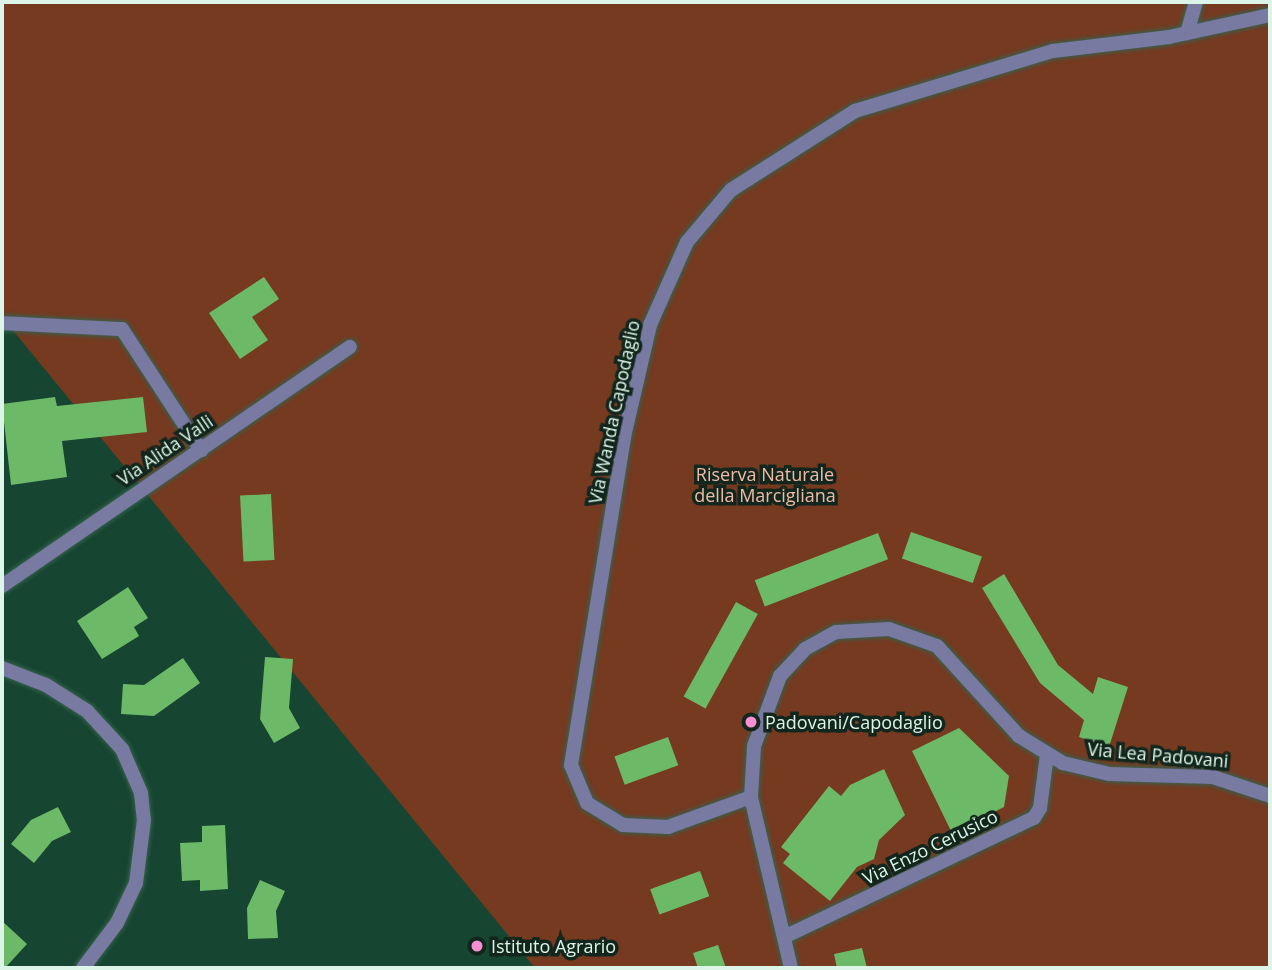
<!DOCTYPE html>
<html>
<head>
<meta charset="utf-8">
<style>
  body { margin:0 }
  #map { position:relative; width:1272px; height:970px; overflow:hidden; background:#164531; font-family:"Open Sans",sans-serif }
  div>[style] { position:absolute }
  .green>* { inset:0; background:#763a20 }
  .building>* { inset:0; background:#6cb968; transform-origin:0 0 }
  .roads { filter:drop-shadow(0 0 2px #36614e) drop-shadow(0 0 2px #36614e) }
  .minor>* { height:14px; margin:-7px; padding:0 7px; transform-origin:7px; border-radius:7px; background:#787aa2 }
  .dots>* { width:19px; height:19px; translate:-50% -50%; box-sizing:border-box; border:4px solid #13261d; border-radius:50% }
  span { translate:-50% -50%; white-space:nowrap; text-align:center; line-height:1.15; -webkit-text-stroke:7px #13261d; paint-order:stroke }
  .street-label { font-size:18px; color:#ddf5e8 }
  .park-label { font-size:18px; color:#f0bba6 }
  .poi-label { font-size:18px; color:#ddf5e8 }
  .left { translate:0 -50%; text-align:left }
  .frame { position:absolute; inset:0; border:4px solid #ddf5e8; pointer-events:none }
</style>
</head>
<body>
<div id="map">
  <div class="green">
    <div style="clip-path:polygon(2px 2px,1270px 2px,1270px 968px,535px 968px,2px 317px)"></div>
  </div>
  <div class="building">
    <div style="clip-path:polygon(264px 277px,279px 299px,252px 317px,268px 340px,240px 359px,209px 313px)"></div>
    <div style="clip-path:polygon(55px 397px,57px 406px,143px 397px,147px 432px,62px 441px,67px 477px,11px 485px,2px 404px)"></div>
    <div style="left:271px;top:494px;width:66px;height:31px;rotate:87deg"></div>
    <div style="left:911px;top:532px;width:75px;height:28px;rotate:19deg"></div>
    <div style="left:878px;top:533px;width:28px;height:132px;rotate:69deg"></div>
    <div style="clip-path:polygon(1004px 574px,1058px 665px,1093px 694px,1098px 677px,1128px 687px,1109px 747px,1079px 737px,1084px 720px,1040px 683px,982px 588px)"></div>
    <div style="clip-path:polygon(128px 587px,148px 618px,134px 627px,139px 636px,102px 659px,77px 621px)"></div>
    <div style="left:736px;top:602px;width:25px;height:108px;rotate:29deg"></div>
    <div style="clip-path:polygon(265px 657px,293px 659px,289px 708px,300px 728px,274px 743px,260px 719px)"></div>
    <div style="clip-path:polygon(183px 658px,200px 683px,154px 716px,121px 714px,123px 684px,144px 685px)"></div>
    <div style="clip-path:polygon(959px 728px,1009px 776px,1004px 807px,952px 833px,912px 751px)"></div>
    <div style="left:668px;top:737px;width:30px;height:57px;rotate:70deg"></div>
    <div style="clip-path:polygon(884px 769px,905px 815px,879px 840px,874px 859px,857px 867px,830px 901px,783px 863px,790px 854px,781px 847px,829px 786px,841px 796px,850px 785px)"></div>
    <div style="clip-path:polygon(58px 807px,71px 832px,52px 841px,34px 863px,11px 844px,31px 820px)"></div>
    <div style="clip-path:polygon(225px 825px,228px 889px,200px 891px,200px 880px,182px 881px,180px 843px,202px 842px,202px 826px)"></div>
    <div style="left:700px;top:871px;width:27px;height:53px;rotate:70deg"></div>
    <div style="clip-path:polygon(260px 880px,285px 891px,276px 911px,278px 938px,248px 939px,247px 908px)"></div>
    <div style="clip-path:polygon(2px 921px,27px 944px,5px 968px,2px 968px)"></div>
    <div style="clip-path:polygon(718px 945px,726px 968px,698px 968px,693px 953px)"></div>
    <div style="clip-path:polygon(862px 948px,867px 968px,837px 968px,834px 954px)"></div>
  </div>
  <div class="roads">
    <div class="minor">
      <div style="left:1187px;top:33px;width:32px;rotate:-74deg"></div>
      <div style="left:2px;top:323px;width:120px;rotate:2.9deg"></div>
      <div style="left:122px;top:329px;width:145px;rotate:56.9deg"></div>
      <div style="left:2px;top:586px;width:422px;rotate:-34.5deg"></div>
      <div style="left:2px;top:668px;width:47px;rotate:21.1deg"></div>
      <div style="left:46px;top:685px;width:49px;rotate:32.4deg"></div>
      <div style="left:87px;top:711px;width:52px;rotate:47.4deg"></div>
      <div style="left:122px;top:749px;width:48px;rotate:66.6deg"></div>
      <div style="left:141px;top:793px;width:27px;rotate:84deg"></div>
      <div style="left:144px;top:820px;width:64px;rotate:97.2deg"></div>
      <div style="left:136px;top:883px;width:44px;rotate:115.4deg"></div>
      <div style="left:117px;top:923px;width:56px;rotate:127.1deg"></div>
      <div style="left:751px;top:797px;width:88px;rotate:160.1deg"></div>
      <div style="left:668px;top:827px;width:45px;rotate:-177.5deg"></div>
      <div style="left:623px;top:825px;width:42px;rotate:-148.6deg"></div>
      <div style="left:587px;top:803px;width:41px;rotate:-112.8deg"></div>
      <div style="left:571px;top:765px;width:332px;rotate:-80.8deg"></div>
      <div style="left:624px;top:437px;width:115px;rotate:-76.9deg"></div>
      <div style="left:650px;top:325px;width:91px;rotate:-66deg"></div>
      <div style="left:687px;top:242px;width:68px;rotate:-49.8deg"></div>
      <div style="left:731px;top:190px;width:147px;rotate:-32.5deg"></div>
      <div style="left:855px;top:111px;width:207px;rotate:-16.9deg"></div>
      <div style="left:1053px;top:51px;width:117px;rotate:-6.9deg"></div>
      <div style="left:1169px;top:37px;width:103px;rotate:-12.3deg"></div>
      <div style="left:784px;top:937px;width:277px;rotate:-25.5deg"></div>
      <div style="left:1034px;top:818px;width:12px;rotate:-59deg"></div>
      <div style="left:1040px;top:808px;width:53px;rotate:-82.5deg"></div>
      <div style="left:791px;top:968px;width:176px;rotate:-103.2deg"></div>
      <div style="left:751px;top:797px;width:51px;rotate:-86.6deg"></div>
      <div style="left:754px;top:746px;width:75px;rotate:-69.6deg"></div>
      <div style="left:780px;top:676px;width:37px;rotate:-47deg"></div>
      <div style="left:805px;top:649px;width:35px;rotate:-29deg"></div>
      <div style="left:836px;top:632px;width:53px;rotate:-3.2deg"></div>
      <div style="left:889px;top:629px;width:51px;rotate:19.5deg"></div>
      <div style="left:937px;top:646px;width:122px;rotate:47.7deg"></div>
      <div style="left:1019px;top:736px;width:52px;rotate:31.5deg"></div>
      <div style="left:1063px;top:763px;width:47px;rotate:13.4deg"></div>
      <div style="left:1109px;top:774px;width:104px;rotate:1.7deg"></div>
      <div style="left:1213px;top:777px;width:60px;rotate:18.4deg"></div>
    </div>
  </div>
  <div class="dots">
    <div style="left:751px;top:722px;background:#f690d0"></div>
    <div style="left:477px;top:946px;background:#f690d0"></div>
  </div>
  <div class="street-label">
    <span style="left:614px;top:412px;rotate:-78deg">Via Wanda Capodaglio</span>
    <span style="left:165px;top:450px;rotate:-34deg">Via Alida Valli</span>
    <span style="left:1158px;top:755px;rotate:5deg">Via Lea Padovani</span>
    <span style="left:930px;top:847px;rotate:-26deg">Via Enzo Cerusico</span>
  </div>
  <div class="park-label">
    <span style="left:765px;top:485px">Riserva Naturale<br>della Marcigliana</span>
  </div>
  <div class="poi-label">
    <span class="left" style="left:765px;top:722px">Padovani/Capodaglio</span>
    <span class="left" style="left:491px;top:946px">Istituto Agrario</span>
  </div>
  <div class="frame"></div>
</div>
</body>
</html>
